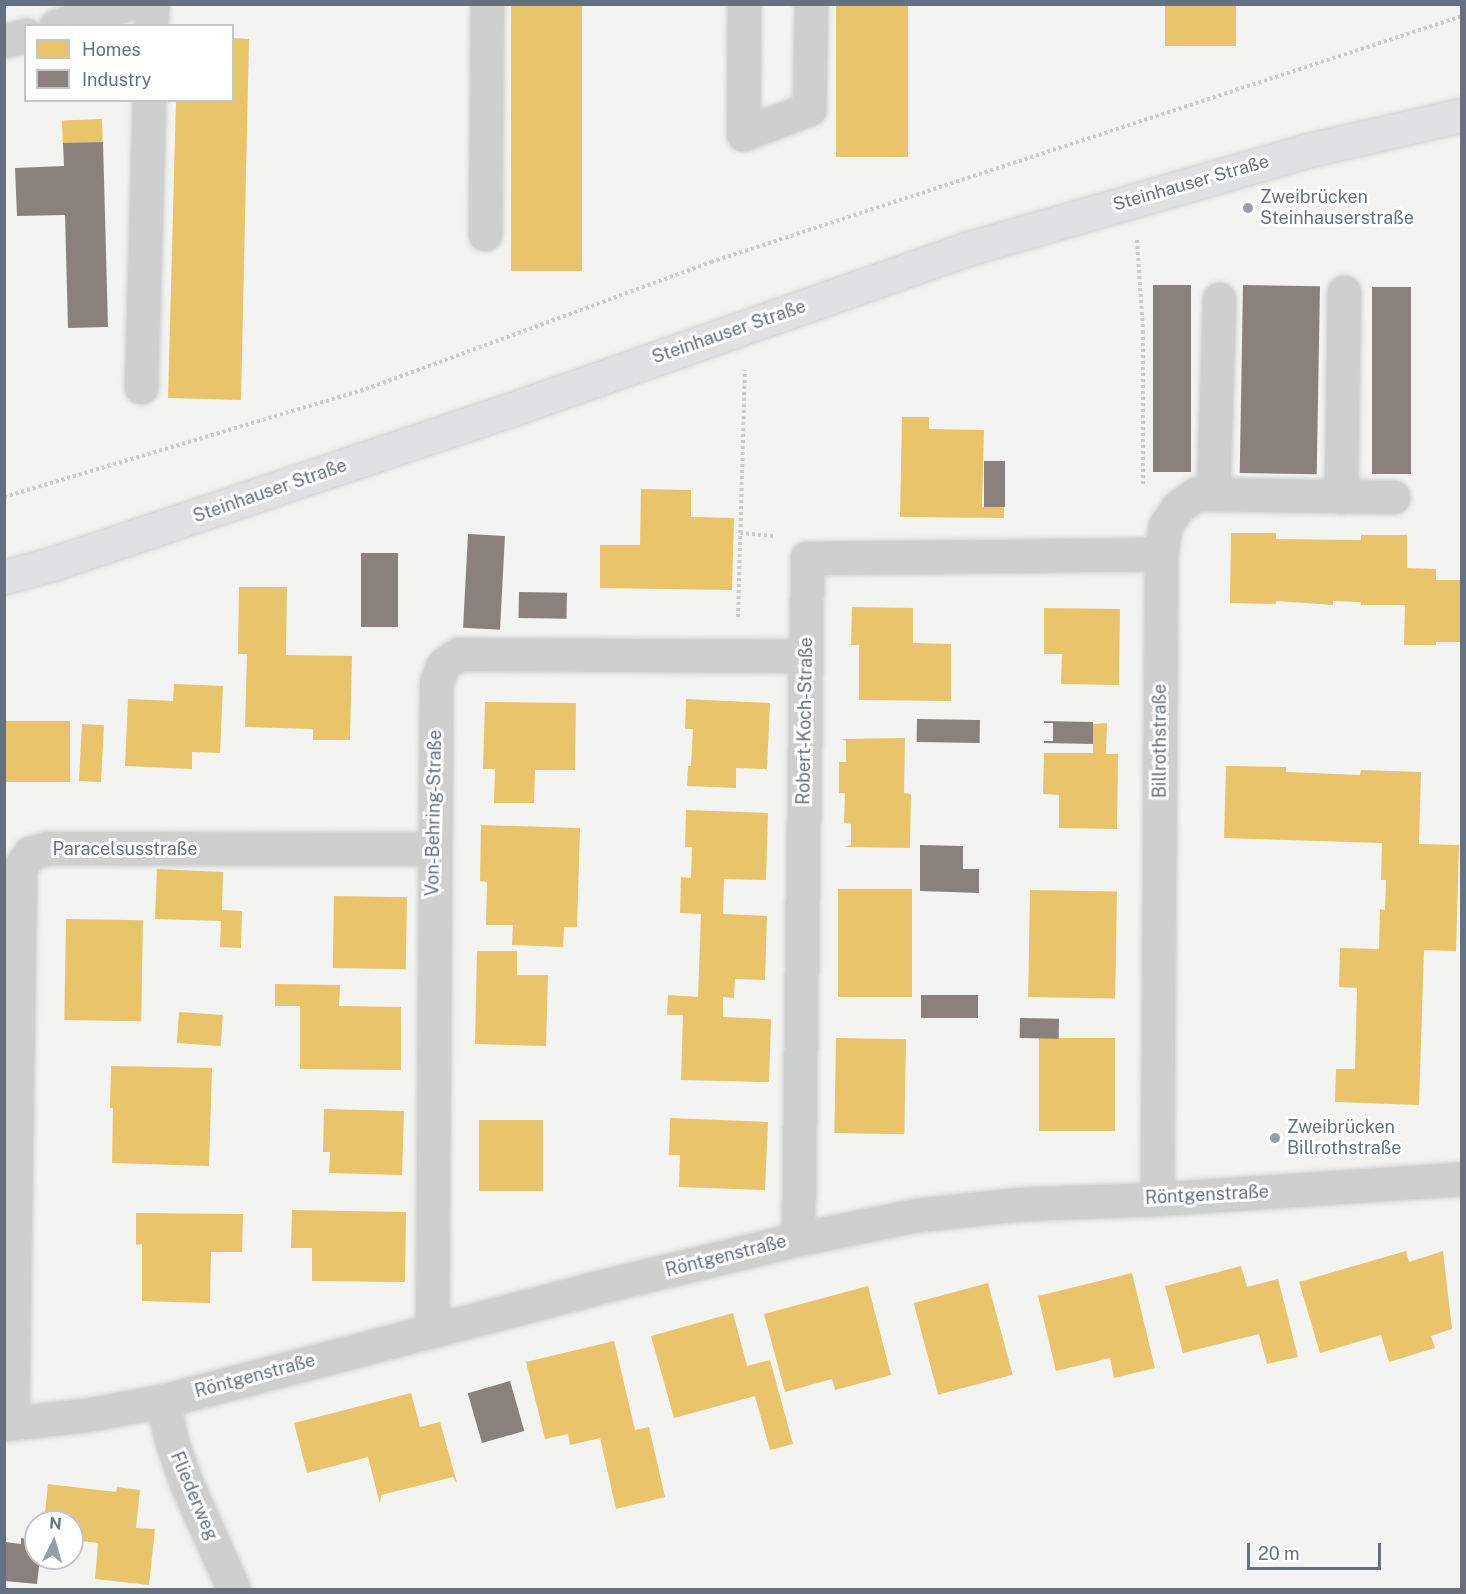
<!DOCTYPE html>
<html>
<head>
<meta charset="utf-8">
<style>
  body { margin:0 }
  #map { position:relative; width:1466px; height:1594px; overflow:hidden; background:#f3f4f2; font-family:"Public Sans",sans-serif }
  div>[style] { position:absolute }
  .homes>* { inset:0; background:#e9c46a; transform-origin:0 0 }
  .industry>* { inset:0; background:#8a817c; transform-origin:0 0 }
  .path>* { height:4px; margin-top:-2px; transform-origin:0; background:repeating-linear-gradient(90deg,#cacbcc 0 3px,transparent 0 6px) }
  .roads { filter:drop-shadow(0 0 2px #cfd0d0) drop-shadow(0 0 2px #cfd0d0) }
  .minor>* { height:33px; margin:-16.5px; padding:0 16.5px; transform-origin:16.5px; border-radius:16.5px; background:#cecfcf }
  .major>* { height:33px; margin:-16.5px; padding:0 16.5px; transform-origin:16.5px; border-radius:16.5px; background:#e0e1e2 }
  .dots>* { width:16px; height:16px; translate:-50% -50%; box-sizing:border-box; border:3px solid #fff; border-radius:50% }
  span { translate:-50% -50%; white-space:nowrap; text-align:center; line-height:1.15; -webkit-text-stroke:6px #fff; paint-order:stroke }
  .street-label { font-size:18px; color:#637182 }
  .poi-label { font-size:18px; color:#637182 }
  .left { translate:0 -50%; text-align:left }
  .frame { position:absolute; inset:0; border:6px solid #637182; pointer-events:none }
  .legend { position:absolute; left:24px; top:24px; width:210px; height:78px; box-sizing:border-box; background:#fff; border:2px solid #c1c6cd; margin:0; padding:8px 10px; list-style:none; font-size:18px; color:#637182 }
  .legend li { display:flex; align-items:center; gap:12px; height:30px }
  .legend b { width:30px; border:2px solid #c1c6cd }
  .north { position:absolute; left:24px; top:1510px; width:60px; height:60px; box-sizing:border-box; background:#fff; border:2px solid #c1c6cd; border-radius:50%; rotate:5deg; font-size:16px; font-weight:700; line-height:24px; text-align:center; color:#637182 }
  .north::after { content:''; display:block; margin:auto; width:21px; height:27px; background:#959fa9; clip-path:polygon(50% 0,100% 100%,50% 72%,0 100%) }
  .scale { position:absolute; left:1247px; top:1543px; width:134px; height:27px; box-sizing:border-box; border:3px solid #637182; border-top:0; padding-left:8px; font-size:18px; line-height:21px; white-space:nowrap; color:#637182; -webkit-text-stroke:4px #fff; paint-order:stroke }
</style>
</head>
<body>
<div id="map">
  <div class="homes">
    <div style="left:511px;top:4px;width:71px;height:267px"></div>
    <div style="left:836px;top:4px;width:72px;height:153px"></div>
    <div style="left:1165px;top:4px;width:71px;height:42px"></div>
    <div style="clip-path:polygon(232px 38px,249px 39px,241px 400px,168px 398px,176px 100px,232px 100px)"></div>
    <div style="left:102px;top:119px;width:23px;height:40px;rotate:88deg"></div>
    <div style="clip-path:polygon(902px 417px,929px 417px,929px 429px,984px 430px,982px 507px,1004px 507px,1004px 518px,900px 517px)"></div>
    <div style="clip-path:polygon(641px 489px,691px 490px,691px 517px,734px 518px,732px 590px,600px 588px,600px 545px,640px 545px)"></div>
    <div style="clip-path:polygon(1231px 533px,1276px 533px,1276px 539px,1361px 540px,1361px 535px,1407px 535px,1407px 568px,1436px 569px,1436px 580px,1461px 580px,1461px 642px,1436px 642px,1436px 645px,1404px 645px,1405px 605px,1361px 605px,1361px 602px,1333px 601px,1333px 605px,1276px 601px,1276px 604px,1230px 603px)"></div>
    <div style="clip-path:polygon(239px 587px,287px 587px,286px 655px,352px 656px,350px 740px,313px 740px,313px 729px,245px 727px,247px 654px,238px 654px)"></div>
    <div style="clip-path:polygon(852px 607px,913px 608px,913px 643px,951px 644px,951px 701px,859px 700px,859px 645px,851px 645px)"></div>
    <div style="clip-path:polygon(1044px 608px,1120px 609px,1119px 685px,1061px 684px,1062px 654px,1044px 654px)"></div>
    <div style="clip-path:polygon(174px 684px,223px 686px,220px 753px,192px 752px,192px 769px,125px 766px,128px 699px,173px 701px)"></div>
    <div style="clip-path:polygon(686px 699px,770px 703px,767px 769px,736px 768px,736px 788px,687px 786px,688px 766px,691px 766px,693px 729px,685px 729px)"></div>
    <div style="clip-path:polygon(485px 702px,576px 703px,575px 770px,535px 770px,534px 803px,494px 803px,495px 769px,483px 769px)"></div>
    <div style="left:4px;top:721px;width:66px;height:61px"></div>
    <div style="clip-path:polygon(1107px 723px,1106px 754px,1118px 754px,1117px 829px,1059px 828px,1059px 795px,1043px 794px,1044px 753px,1093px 753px,1093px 724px)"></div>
    <div style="left:82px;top:724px;width:22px;height:57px;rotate:3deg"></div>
    <div style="clip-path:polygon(905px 738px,904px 793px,911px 794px,910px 848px,844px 847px,851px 845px,851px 824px,844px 823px,845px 793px,839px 793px,839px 762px,846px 762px,846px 741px,842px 739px)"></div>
    <div style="clip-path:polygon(1226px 766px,1286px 767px,1286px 772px,1360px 775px,1361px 770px,1421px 772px,1419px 844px,1459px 845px,1456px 951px,1424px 950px,1419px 1105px,1335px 1102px,1336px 1069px,1355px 1069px,1357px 988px,1339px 987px,1340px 948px,1379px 949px,1380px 909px,1385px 910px,1386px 880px,1381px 880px,1382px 843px,1224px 838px)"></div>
    <div style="clip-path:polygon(686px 810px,768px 813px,766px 880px,724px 879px,723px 914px,767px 916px,765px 980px,735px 979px,734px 998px,723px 997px,723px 1017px,771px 1019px,769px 1082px,681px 1080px,683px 1015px,667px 1015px,668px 995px,698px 997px,701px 914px,680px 913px,681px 877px,691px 878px,692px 847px,685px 847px)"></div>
    <div style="clip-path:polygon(481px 825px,580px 828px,577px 927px,564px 927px,563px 947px,512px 945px,513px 925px,486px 925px,487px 882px,480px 881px)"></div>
    <div style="clip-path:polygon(157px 869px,223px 872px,222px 910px,242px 911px,241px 948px,220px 947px,221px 921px,155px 919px)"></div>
    <div style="left:838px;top:889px;width:74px;height:108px"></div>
    <div style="left:1030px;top:890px;width:87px;height:107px;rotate:1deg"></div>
    <div style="left:334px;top:896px;width:73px;height:72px;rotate:1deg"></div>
    <div style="left:66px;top:919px;width:77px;height:101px;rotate:1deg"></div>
    <div style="clip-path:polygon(477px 951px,517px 951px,517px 975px,548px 975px,546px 1046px,475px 1044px)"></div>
    <div style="clip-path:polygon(275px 984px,340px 985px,339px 1006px,401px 1007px,401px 1070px,300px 1069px,300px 1006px,275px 1006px)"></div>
    <div style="left:179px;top:1012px;width:44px;height:31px;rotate:4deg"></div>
    <div style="left:836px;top:1038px;width:70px;height:95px;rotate:1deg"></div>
    <div style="left:1039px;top:1038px;width:76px;height:93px"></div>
    <div style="clip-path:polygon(111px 1066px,212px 1068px,209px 1166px,112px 1163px,113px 1108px,110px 1108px)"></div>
    <div style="clip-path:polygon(324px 1109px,404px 1111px,402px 1175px,329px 1173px,330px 1152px,323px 1152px)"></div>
    <div style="clip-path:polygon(670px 1118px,768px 1122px,765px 1190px,679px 1187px,680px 1155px,669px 1155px)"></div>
    <div style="left:479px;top:1120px;width:64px;height:71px"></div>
    <div style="clip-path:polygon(292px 1210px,406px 1212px,405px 1282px,312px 1281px,312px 1248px,291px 1248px)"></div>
    <div style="clip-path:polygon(136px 1213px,243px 1214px,242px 1252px,211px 1252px,210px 1303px,142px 1301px,142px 1244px,136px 1245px)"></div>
    <div style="clip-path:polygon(1406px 1251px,1409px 1262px,1443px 1251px,1452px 1329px,1431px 1336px,1435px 1348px,1389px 1362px,1381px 1335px,1320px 1353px,1299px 1282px)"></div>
    <div style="clip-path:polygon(1241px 1266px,1247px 1287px,1278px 1279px,1298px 1357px,1267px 1364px,1259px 1334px,1183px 1353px,1165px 1286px)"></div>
    <div style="clip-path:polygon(1132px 1273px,1155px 1368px,1114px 1378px,1110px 1358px,1056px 1371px,1038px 1296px)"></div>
    <div style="left:988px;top:1283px;width:95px;height:77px;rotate:75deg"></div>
    <div style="clip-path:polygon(868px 1286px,891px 1375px,835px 1390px,832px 1379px,785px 1392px,764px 1314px)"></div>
    <div style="clip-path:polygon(733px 1313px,747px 1366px,770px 1360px,793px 1444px,770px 1450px,755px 1396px,674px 1418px,651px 1336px)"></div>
    <div style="clip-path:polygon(614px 1341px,635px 1430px,649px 1427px,665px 1497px,616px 1509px,600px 1438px,570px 1445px,568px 1434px,545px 1439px,526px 1362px)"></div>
    <div style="clip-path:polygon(411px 1393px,420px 1427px,440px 1422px,457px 1483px,453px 1477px,381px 1495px,380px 1504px,368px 1457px,307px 1473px,294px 1423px)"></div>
    <div style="clip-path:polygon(48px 1484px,116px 1492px,117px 1487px,140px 1490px,136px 1528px,155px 1529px,149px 1585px,95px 1579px,98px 1543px,72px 1540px,72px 1522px,44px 1522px)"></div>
  </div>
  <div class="industry">
    <div style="clip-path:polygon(103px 142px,108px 327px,68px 328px,65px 215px,17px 216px,15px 168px,64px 166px,63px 143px)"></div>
    <div style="left:1153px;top:285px;width:38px;height:187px"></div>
    <div style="left:1243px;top:285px;width:77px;height:188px;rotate:1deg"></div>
    <div style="left:1372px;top:287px;width:39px;height:187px"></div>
    <div style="left:984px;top:461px;width:21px;height:46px"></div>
    <div style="left:468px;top:534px;width:37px;height:94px;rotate:3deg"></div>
    <div style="left:361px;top:553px;width:37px;height:74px"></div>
    <div style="left:519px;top:592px;width:48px;height:26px;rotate:1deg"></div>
    <div style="left:917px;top:719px;width:63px;height:23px;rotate:1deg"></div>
    <div style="clip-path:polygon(1044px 721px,1093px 722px,1093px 744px,1044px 743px,1044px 741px,1053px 741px,1053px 723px,1044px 723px)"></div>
    <div style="clip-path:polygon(920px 845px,963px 846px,963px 869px,979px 869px,979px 893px,920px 891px)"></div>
    <div style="left:921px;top:995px;width:57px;height:23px"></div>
    <div style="left:1020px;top:1018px;width:39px;height:20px;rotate:1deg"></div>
    <div style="left:510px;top:1381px;width:52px;height:44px;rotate:74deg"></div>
    <div style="clip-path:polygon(21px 1538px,36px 1540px,36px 1558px,40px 1558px,37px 1584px,5px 1581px,5px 1542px,21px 1544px)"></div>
  </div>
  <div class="path">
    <div style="left:1137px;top:240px;width:91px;rotate:86.2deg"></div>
    <div style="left:1143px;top:331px;width:156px;rotate:90deg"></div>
    <div style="left:4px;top:497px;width:378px;rotate:-16.6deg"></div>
    <div style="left:366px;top:389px;width:368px;rotate:-20.2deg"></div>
    <div style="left:711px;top:262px;width:790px;rotate:-18.14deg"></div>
    <div style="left:740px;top:533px;width:36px;rotate:5deg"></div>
    <div style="left:738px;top:617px;width:247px;rotate:-88.4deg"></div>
  </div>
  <div class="roads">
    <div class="minor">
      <div style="left:744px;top:4px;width:130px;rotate:90.4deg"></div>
      <div style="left:743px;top:134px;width:71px;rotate:-20.7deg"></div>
      <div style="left:809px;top:109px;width:105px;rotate:-88.9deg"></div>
      <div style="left:56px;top:26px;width:73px;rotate:-17.4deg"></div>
      <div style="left:151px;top:26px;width:22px;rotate:-87deg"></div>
      <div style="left:4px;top:41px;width:23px;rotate:-15deg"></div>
      <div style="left:485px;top:234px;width:230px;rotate:-89.5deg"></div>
      <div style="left:141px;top:387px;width:287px;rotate:-88.4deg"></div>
      <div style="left:1213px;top:494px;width:195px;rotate:-88.2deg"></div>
      <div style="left:1341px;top:497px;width:205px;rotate:-89.2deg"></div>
      <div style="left:1157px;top:1199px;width:645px;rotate:-89.64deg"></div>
      <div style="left:1161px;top:554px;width:28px;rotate:-82deg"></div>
      <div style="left:1165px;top:526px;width:23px;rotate:-56deg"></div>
      <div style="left:1178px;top:507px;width:22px;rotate:-36deg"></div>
      <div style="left:1196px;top:494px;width:197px;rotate:0.9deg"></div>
      <div style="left:798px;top:1239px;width:681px;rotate:-89.24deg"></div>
      <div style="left:807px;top:558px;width:354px;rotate:-0.6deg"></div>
      <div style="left:432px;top:1328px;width:645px;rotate:-89.64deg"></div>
      <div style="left:436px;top:683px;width:19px;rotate:-69deg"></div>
      <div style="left:443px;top:665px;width:19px;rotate:-35deg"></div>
      <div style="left:459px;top:654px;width:347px;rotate:0.3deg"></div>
      <div style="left:162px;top:1401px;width:46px;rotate:76.3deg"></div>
      <div style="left:173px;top:1446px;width:41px;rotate:70.3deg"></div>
      <div style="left:187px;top:1485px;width:115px;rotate:65.9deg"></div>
      <div style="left:12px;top:1423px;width:556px;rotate:-89.18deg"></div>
      <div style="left:20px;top:867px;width:17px;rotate:-54deg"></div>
      <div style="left:30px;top:853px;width:18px;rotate:-16deg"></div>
      <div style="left:47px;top:848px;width:386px;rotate:0.1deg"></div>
      <div style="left:4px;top:1424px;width:82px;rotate:-6.3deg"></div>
      <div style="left:86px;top:1415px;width:77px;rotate:-10.4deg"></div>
      <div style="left:162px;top:1401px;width:448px;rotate:-14.6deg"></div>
      <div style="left:595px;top:1288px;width:209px;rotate:-13.6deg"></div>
      <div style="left:798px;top:1239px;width:121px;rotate:-11.4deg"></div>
      <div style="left:917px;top:1215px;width:105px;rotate:-6deg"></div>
      <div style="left:1021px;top:1204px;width:136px;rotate:-2.1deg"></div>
      <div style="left:1157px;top:1199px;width:306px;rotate:-3.8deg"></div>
    </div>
    <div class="major">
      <div style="left:4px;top:577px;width:50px;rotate:-15.2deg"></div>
      <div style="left:52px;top:564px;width:480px;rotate:-18.6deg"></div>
      <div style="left:507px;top:411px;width:491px;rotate:-19.4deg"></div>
      <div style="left:970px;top:248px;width:349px;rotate:-16.1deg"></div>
      <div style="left:1305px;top:151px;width:161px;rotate:-12.9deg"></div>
    </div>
  </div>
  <div class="dots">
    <div style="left:1248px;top:208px;background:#959fa9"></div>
    <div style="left:1275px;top:1138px;background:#959fa9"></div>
  </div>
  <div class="street-label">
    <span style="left:1191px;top:183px;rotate:-16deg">Steinhauser Straße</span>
    <span style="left:729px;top:332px;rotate:-19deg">Steinhauser Straße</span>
    <span style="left:270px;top:491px;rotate:-19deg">Steinhauser Straße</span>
    <span style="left:805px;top:721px;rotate:-89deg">Robert-Koch-Straße</span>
    <span style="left:1160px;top:741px;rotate:-90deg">Billrothstraße</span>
    <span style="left:434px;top:813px;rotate:-89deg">Von-Behring-Straße</span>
    <span style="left:125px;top:849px">Paracelsusstraße</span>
    <span style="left:1207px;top:1195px;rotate:-3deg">Röntgenstraße</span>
    <span style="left:726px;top:1256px;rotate:-14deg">Röntgenstraße</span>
    <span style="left:255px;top:1376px;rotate:-15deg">Röntgenstraße</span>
    <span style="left:194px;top:1496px;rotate:67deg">Fliederweg</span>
  </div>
  <div class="poi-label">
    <span class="left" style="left:1260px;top:208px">Zweibrücken<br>Steinhauserstraße</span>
    <span class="left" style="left:1287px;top:1138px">Zweibrücken<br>Billrothstraße</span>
  </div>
  <div class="frame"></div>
  <ul class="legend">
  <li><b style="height:16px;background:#e9c46a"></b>Homes</li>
  <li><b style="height:16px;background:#8a817c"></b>Industry</li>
  </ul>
  <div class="north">N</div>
  <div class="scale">20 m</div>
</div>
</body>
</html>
